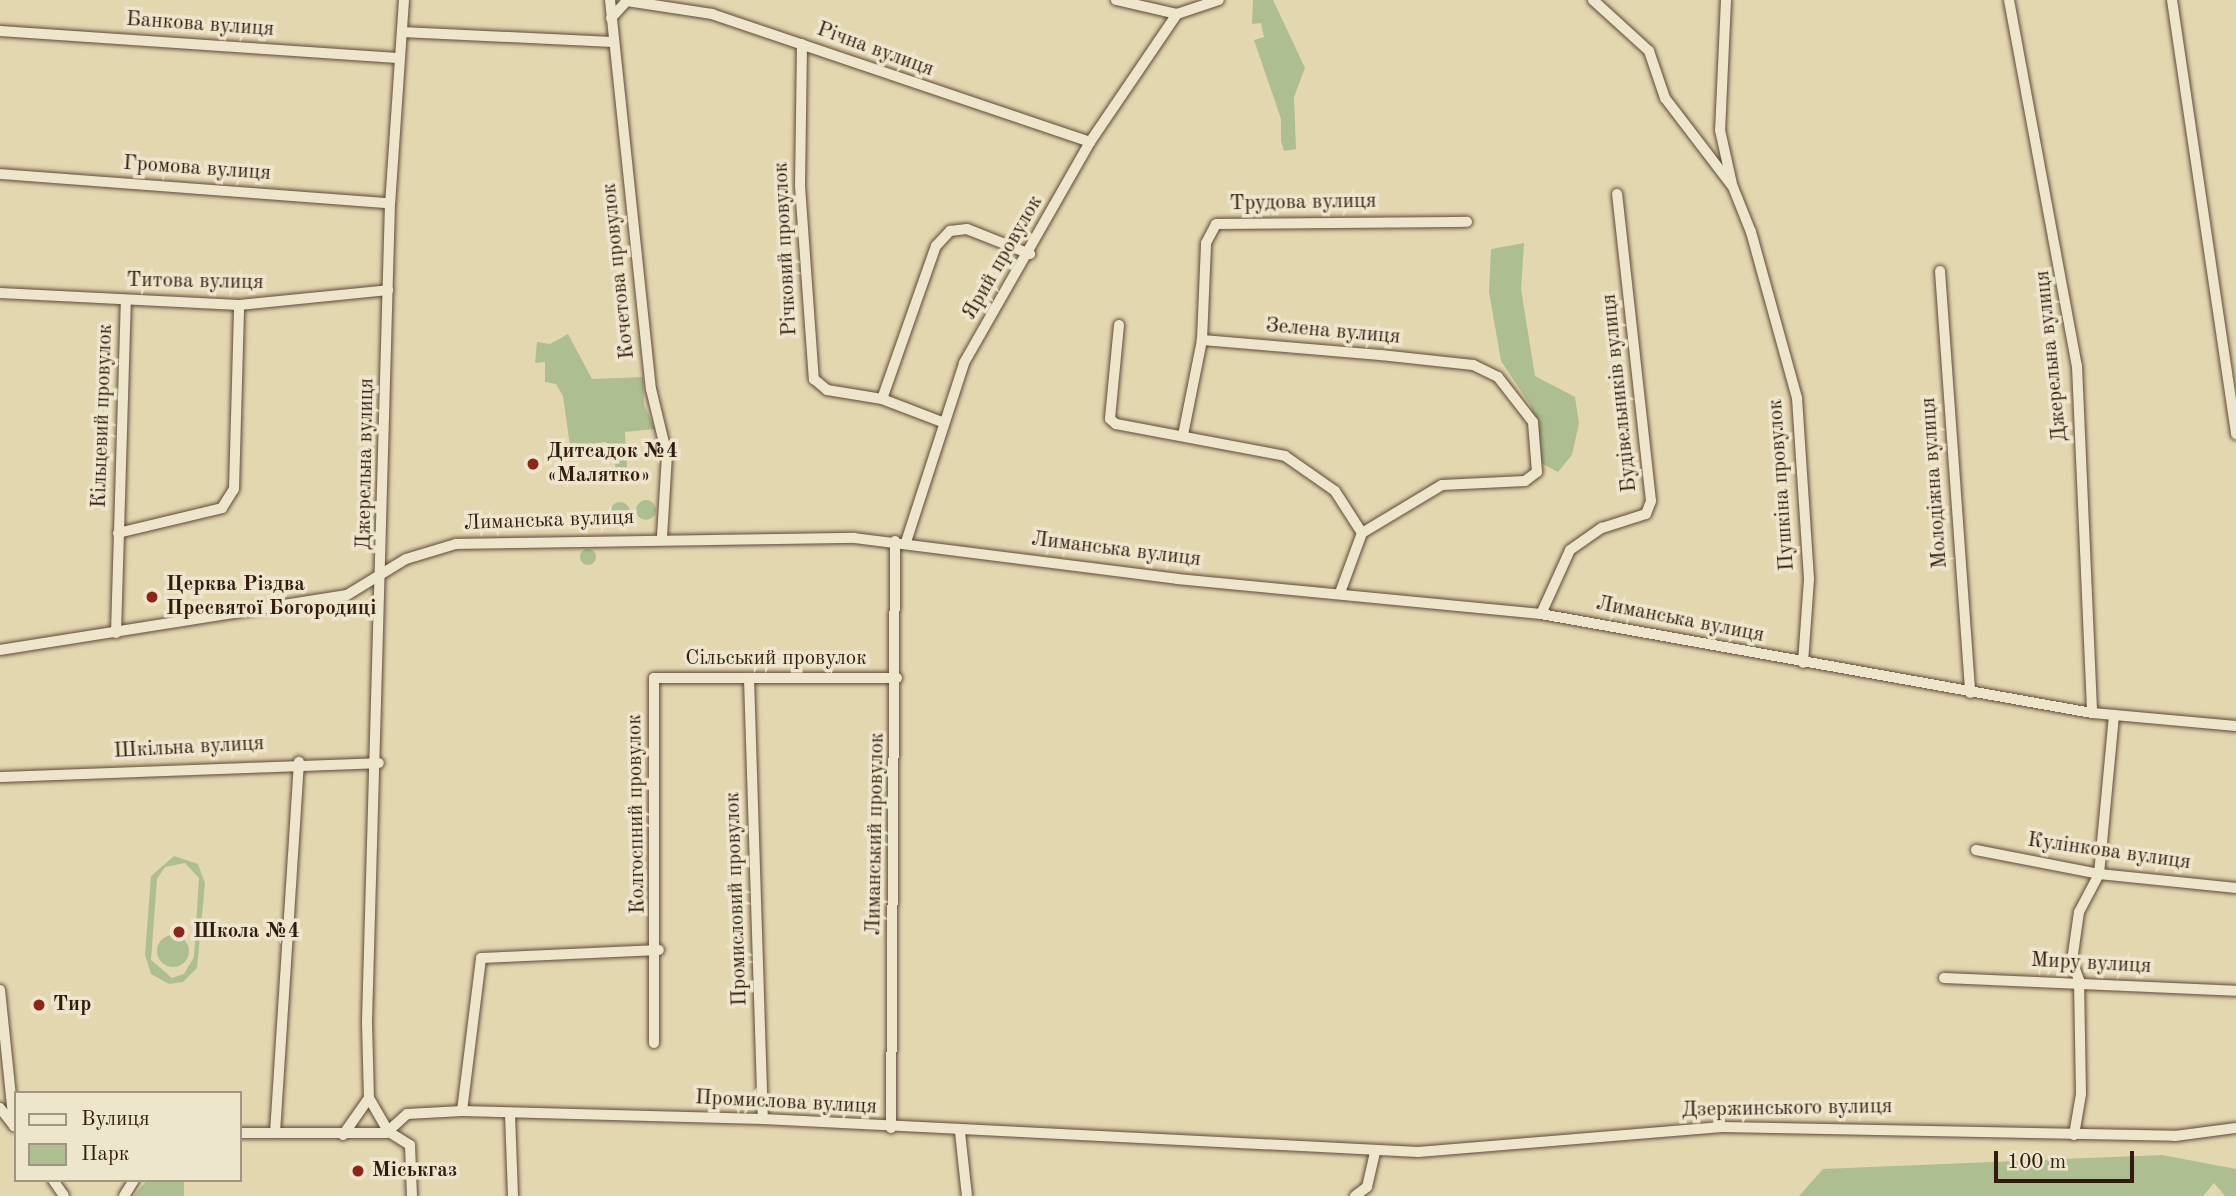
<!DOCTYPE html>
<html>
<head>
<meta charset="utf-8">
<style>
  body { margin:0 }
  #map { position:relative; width:2236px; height:1196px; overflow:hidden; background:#e3d7b0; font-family:"Old Standard TT",serif }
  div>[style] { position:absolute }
  .green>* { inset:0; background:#adbf90 }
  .round { border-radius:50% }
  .roads { filter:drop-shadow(0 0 2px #5e4a36) drop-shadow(0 0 2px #5e4a36) }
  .minor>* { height:10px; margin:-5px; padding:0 5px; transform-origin:5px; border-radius:5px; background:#ede5cc }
  .dots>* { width:19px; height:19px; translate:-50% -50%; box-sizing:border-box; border:4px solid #ede5cc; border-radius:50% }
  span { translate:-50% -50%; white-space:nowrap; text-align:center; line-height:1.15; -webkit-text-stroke:7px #ede5cc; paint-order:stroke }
  .street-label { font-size:21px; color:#311b0e }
  .poi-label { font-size:21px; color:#311b0e; font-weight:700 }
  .left { translate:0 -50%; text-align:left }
  .legend { position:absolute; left:14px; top:1091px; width:228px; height:91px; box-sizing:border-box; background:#ede5cc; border:2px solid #a29480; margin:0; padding:9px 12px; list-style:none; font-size:21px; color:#311b0e }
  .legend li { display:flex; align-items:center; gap:14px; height:35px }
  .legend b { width:35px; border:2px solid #a29480 }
  .scale { position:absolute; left:1994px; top:1151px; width:140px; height:32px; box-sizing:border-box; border:4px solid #311b0e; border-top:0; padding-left:9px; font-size:21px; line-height:24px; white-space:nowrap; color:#311b0e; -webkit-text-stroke:5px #ede5cc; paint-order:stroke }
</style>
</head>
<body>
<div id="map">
  <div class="green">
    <div style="clip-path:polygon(1253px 0,1273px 0,1305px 68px,1294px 97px,1296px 149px,1284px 151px,1281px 141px,1281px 119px,1254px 40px,1264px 37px,1261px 23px,1252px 24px)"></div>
    <div style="clip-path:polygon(1524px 243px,1521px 289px,1535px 376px,1575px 397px,1579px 423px,1572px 455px,1558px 472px,1541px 463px,1531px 406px,1501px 361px,1489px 292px,1491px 249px)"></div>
    <div style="clip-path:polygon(568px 334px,592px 379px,643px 377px,644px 405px,655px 429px,625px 432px,628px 483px,622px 484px,606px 442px,570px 446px,563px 396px,556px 384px,545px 382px,545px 362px,535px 363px,537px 342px,550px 344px)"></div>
    <div class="round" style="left:636px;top:500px;width:20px;height:20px"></div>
    <div class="round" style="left:610px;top:502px;width:20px;height:20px"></div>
    <div class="round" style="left:580px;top:549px;width:16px;height:16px"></div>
    <div style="clip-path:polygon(evenodd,174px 856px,198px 864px,205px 883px,197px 968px,183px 982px,169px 984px,151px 974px,145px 955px,151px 876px,174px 856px,185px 863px,199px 878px,194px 957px,184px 974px,172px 978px,151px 960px,157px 879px,165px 867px,185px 863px)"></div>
    <div class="round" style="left:157px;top:935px;width:32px;height:32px"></div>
    <div style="clip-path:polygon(2162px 1155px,2236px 1169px,2236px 1196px,2225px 1196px,2214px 1183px,2203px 1196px,1799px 1196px,1823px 1169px)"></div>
    <div style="clip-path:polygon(147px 1180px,184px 1180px,184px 1196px,134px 1196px)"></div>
  </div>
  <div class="roads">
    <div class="minor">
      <div style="left:404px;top:0;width:203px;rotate:93.9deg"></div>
      <div style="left:390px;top:203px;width:820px;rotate:91.61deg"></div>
      <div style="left:367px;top:1023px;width:75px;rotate:88.5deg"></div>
      <div style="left:369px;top:1098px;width:39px;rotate:60deg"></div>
      <div style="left:389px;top:1132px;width:25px;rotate:32deg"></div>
      <div style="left:410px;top:1145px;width:51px;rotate:87.8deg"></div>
      <div style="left:610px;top:0;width:391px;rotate:84deg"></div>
      <div style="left:651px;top:389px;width:68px;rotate:76.4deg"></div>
      <div style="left:667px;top:455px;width:82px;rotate:93.5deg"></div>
      <div style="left:1116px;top:0;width:63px;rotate:12.9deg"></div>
      <div style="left:1593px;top:0;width:76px;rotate:42.3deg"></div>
      <div style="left:1649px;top:51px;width:50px;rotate:71.2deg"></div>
      <div style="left:1665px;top:98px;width:112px;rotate:52.6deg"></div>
      <div style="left:1733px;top:187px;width:48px;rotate:68.2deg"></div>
      <div style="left:1751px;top:232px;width:172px;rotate:74.5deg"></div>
      <div style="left:1797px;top:398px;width:181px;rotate:86.2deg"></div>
      <div style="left:1809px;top:579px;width:84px;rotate:94.1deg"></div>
      <div style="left:1726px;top:0;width:130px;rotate:92.6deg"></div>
      <div style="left:1720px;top:130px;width:55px;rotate:77.5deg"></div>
      <div style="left:2009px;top:0;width:372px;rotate:79.5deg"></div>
      <div style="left:2077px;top:366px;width:347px;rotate:87.5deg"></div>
      <div style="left:2172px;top:0;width:439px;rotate:81.6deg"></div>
      <div style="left:1177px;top:14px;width:44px;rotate:-18.4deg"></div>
      <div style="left:611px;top:18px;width:23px;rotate:-47deg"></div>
      <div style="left:627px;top:1px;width:86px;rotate:8.7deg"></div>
      <div style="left:712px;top:14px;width:399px;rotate:18.7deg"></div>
      <div style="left:0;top:31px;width:398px;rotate:3.9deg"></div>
      <div style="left:402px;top:32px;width:211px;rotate:2.7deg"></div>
      <div style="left:802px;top:44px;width:142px;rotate:90.8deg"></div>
      <div style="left:800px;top:186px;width:194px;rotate:85.9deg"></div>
      <div style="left:814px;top:379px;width:17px;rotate:40deg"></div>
      <div style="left:827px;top:390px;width:56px;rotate:9.3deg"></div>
      <div style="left:882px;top:399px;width:64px;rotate:21deg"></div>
      <div style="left:0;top:174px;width:391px;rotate:4.3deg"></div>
      <div style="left:1940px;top:271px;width:423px;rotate:85.9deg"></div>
      <div style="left:0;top:293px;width:239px;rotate:2.9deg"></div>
      <div style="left:239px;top:305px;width:150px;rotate:-5.7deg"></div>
      <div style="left:1119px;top:325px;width:94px;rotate:95.5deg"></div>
      <div style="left:1110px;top:419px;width:8px;rotate:40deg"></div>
      <div style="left:1116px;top:424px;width:172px;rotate:10.7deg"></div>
      <div style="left:1285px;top:456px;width:61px;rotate:35deg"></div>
      <div style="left:1335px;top:491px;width:50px;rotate:57.3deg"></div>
      <div style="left:1362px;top:533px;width:93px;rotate:-31deg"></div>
      <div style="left:1442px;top:485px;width:83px;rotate:-2.8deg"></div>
      <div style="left:1525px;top:481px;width:15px;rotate:-37deg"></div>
      <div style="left:1537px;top:472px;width:50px;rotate:-94.6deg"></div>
      <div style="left:1533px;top:422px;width:57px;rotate:-127.9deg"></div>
      <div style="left:1498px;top:377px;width:28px;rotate:-154deg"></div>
      <div style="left:1473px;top:365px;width:93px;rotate:-173.8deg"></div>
      <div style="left:1381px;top:355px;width:180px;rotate:-175.2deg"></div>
      <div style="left:1202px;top:340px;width:97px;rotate:101.3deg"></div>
      <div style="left:1202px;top:340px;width:97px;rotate:-87.6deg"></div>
      <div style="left:1206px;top:243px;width:21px;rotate:-62deg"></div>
      <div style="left:1216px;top:224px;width:251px;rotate:-0.5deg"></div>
      <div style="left:882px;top:399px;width:162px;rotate:-70.6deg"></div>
      <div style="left:936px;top:246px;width:21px;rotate:-47deg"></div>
      <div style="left:950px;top:231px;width:17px;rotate:-7deg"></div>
      <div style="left:967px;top:229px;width:68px;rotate:21.6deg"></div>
      <div style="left:118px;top:533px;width:107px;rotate:-13.5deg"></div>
      <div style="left:222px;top:508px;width:22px;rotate:-58deg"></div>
      <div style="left:234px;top:489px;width:184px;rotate:-88.4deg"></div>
      <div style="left:906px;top:542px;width:188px;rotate:-72deg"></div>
      <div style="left:964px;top:363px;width:254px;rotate:-60.3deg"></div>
      <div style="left:1090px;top:142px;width:155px;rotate:-55.8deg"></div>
      <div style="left:1341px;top:590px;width:61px;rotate:-69.8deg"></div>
      <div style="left:1541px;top:614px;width:70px;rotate:-65.6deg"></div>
      <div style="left:1570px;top:550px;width:39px;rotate:-35deg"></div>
      <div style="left:1602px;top:528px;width:46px;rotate:-17.7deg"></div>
      <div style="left:1646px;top:514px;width:14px;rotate:-69deg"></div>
      <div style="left:1651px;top:501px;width:309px;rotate:-96.3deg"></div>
      <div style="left:116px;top:633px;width:333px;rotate:-88.3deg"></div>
      <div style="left:0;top:650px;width:351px;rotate:-9deg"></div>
      <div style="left:347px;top:595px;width:69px;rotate:-31.4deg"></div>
      <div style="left:406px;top:559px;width:52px;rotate:-16.7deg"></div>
      <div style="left:456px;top:544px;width:398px;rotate:-0.9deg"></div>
      <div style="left:854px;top:538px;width:326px;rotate:7.2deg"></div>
      <div style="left:1177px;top:579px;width:366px;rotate:5.5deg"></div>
      <div style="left:1541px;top:614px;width:560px;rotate:10.19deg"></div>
      <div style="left:2092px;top:713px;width:145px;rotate:5.2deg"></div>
      <div style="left:749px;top:678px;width:441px;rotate:88.2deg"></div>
      <div style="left:0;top:777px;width:379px;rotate:-2.1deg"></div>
      <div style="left:1976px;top:850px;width:125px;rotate:11deg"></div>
      <div style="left:2099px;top:874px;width:138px;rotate:5.8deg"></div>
      <div style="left:1944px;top:978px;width:292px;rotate:2.5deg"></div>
      <div style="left:0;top:990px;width:137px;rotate:84.1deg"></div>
      <div style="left:654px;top:1043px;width:365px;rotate:-90deg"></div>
      <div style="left:654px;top:678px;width:243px"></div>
      <div style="left:0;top:1108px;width:23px;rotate:52deg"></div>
      <div style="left:462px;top:1111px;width:154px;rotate:-82.9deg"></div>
      <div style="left:481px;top:958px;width:178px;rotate:-2.6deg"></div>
      <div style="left:510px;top:1114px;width:82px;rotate:87.9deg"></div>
      <div style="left:891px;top:1128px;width:587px;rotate:-89.61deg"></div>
      <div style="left:960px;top:1132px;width:64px;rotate:83.8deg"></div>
      <div style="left:240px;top:1133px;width:146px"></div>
      <div style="left:386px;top:1133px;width:28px;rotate:-42deg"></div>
      <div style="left:407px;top:1114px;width:55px;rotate:-3.1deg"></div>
      <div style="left:462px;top:1111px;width:301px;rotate:1.5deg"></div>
      <div style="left:763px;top:1119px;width:656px;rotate:2.88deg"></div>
      <div style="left:1418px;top:1152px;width:305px;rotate:-4.7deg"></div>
      <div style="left:1722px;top:1127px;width:453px;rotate:1.1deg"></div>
      <div style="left:2175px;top:1136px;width:62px;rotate:-7.5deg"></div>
      <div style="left:275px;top:1133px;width:372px;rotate:-86.3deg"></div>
      <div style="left:343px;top:1135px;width:45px;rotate:-54.9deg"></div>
      <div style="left:2074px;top:1135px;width:42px;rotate:-80.3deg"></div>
      <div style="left:2081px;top:1094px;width:114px;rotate:-91deg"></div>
      <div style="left:2079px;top:980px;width:20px;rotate:-110deg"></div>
      <div style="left:2072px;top:961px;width:49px;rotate:-81.9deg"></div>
      <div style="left:2079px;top:912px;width:43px;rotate:-62.2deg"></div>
      <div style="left:2099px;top:874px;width:160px;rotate:-84.6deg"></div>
      <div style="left:53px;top:1180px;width:19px;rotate:55deg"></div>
      <div style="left:124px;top:1196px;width:19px;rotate:-58deg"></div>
      <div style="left:1355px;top:1196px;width:15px;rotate:-37deg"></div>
      <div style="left:1367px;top:1187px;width:37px;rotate:-77deg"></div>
    </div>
  </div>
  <div class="dots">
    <div style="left:533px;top:464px;background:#8f2418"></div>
    <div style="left:152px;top:597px;background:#8f2418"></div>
    <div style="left:179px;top:932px;background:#8f2418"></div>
    <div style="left:39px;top:1005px;background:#8f2418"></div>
    <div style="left:358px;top:1171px;background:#8f2418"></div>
  </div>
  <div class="street-label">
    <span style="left:200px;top:25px;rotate:4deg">Банкова вулиця</span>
    <span style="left:875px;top:50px;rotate:20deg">Річна вулиця</span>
    <span style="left:197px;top:169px;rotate:4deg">Громова вулиця</span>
    <span style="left:1303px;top:203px;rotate:-1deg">Трудова вулиця</span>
    <span style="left:786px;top:249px;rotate:-93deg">Річковий провулок</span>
    <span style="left:1003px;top:258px;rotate:-60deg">Ярий провулок</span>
    <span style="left:619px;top:271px;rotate:-96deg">Кочетова провулок</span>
    <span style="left:195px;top:282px;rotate:1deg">Титова вулиця</span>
    <span style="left:1333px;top:332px;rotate:5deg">Зелена вулиця</span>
    <span style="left:2052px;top:356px;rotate:-96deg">Джерельна вулиця</span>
    <span style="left:1620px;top:393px;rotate:-96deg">Будівельників вулиця</span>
    <span style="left:103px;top:416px;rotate:-88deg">Кільцевий провулок</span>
    <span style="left:366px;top:464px;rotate:-89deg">Джерельна вулиця</span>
    <span style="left:1935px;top:483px;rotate:-94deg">Молодіжна вулиця</span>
    <span style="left:1782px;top:485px;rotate:-94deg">Пушкіна провулок</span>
    <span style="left:549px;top:521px;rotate:-2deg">Лиманська вулиця</span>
    <span style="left:1116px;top:550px;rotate:7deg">Лиманська вулиця</span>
    <span style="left:1680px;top:620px;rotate:11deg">Лиманська вулиця</span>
    <span style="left:776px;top:659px">Сільський провулок</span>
    <span style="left:189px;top:748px;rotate:-3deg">Шкільна вулиця</span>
    <span style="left:637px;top:814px;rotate:-91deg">Колгоспний провулок</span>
    <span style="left:876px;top:834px;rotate:-89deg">Лиманський провулок</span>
    <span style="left:2109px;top:852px;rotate:8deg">Кулінкова вулиця</span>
    <span style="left:737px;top:899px;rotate:-92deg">Промисловий провулок</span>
    <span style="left:2091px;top:964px;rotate:3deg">Миру вулиця</span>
    <span style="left:786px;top:1103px;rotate:3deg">Промислова вулиця</span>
    <span style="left:1787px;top:1109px;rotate:-1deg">Дзержинського вулиця</span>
  </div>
  <div class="poi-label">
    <span class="left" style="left:547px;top:464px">Дитсадок №4<br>«Малятко»</span>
    <span class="left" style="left:166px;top:597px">Церква Різдва<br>Пресвятої Богородиці</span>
    <span class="left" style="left:193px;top:932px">Школа №4</span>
    <span class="left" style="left:53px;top:1005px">Тир</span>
    <span class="left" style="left:372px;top:1171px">Міськгаз</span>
  </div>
  <ul class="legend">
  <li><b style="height:9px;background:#ede5cc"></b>Вулиця</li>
  <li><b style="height:19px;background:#adbf90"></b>Парк</li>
  </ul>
  <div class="scale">100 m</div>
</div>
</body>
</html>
